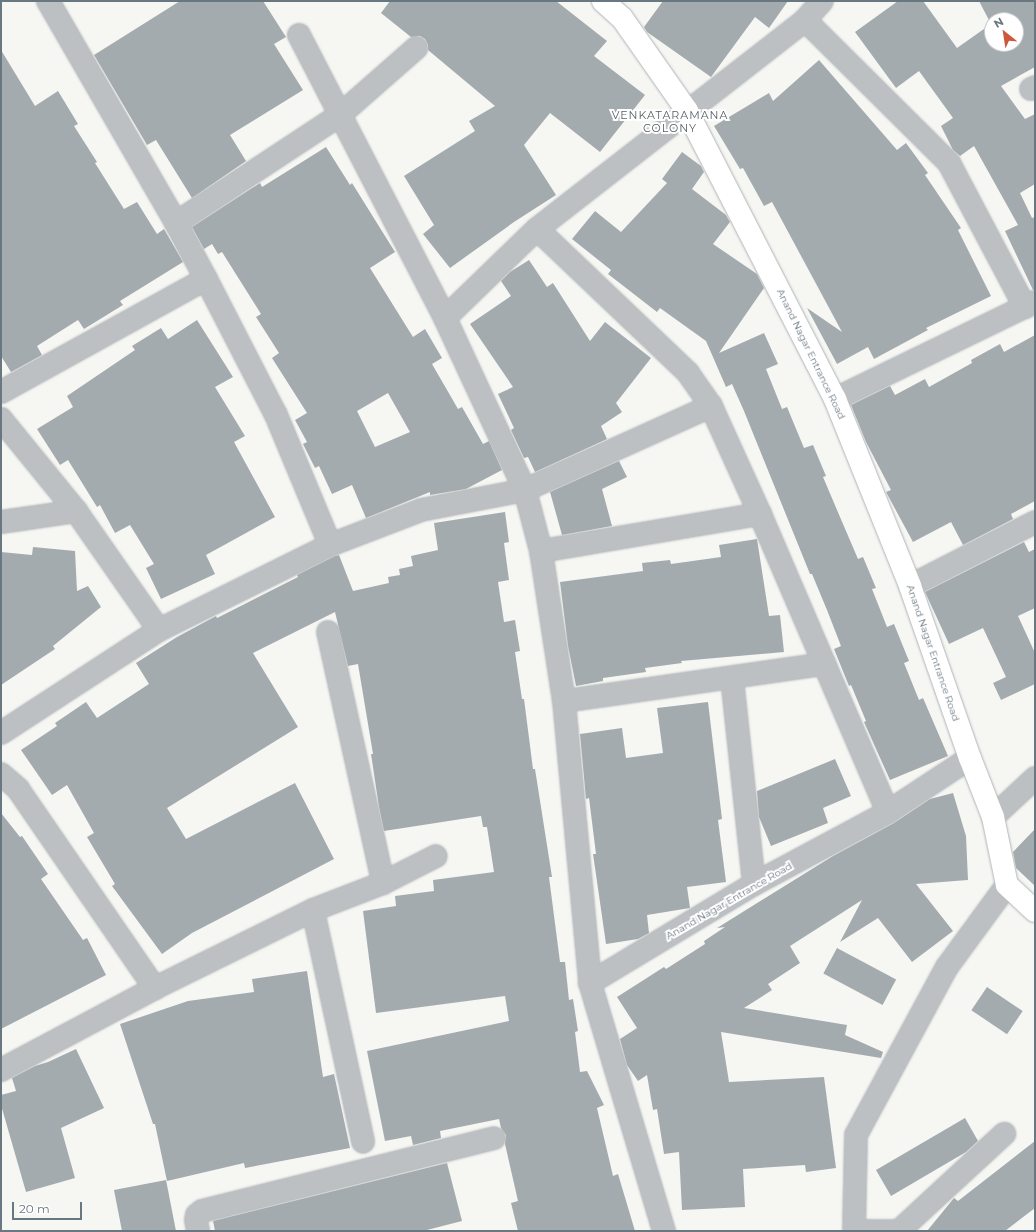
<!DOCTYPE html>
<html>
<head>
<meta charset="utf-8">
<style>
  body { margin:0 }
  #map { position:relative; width:1036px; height:1232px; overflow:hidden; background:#f6f6f3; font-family:Montserrat,sans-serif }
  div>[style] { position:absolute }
  .building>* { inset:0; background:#a4abaf; transform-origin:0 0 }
  .roads { filter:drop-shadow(0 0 1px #aeb4b7) drop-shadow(0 0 1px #aeb4b7) }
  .street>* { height:22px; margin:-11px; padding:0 11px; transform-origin:11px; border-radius:11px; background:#bcc0c2 }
  .secondary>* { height:22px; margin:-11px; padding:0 11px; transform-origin:11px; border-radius:11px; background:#fff }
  span { translate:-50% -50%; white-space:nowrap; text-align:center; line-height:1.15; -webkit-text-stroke:4px #fff; paint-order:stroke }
  .street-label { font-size:10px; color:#697780 }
  .neighbourhood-label { font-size:11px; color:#566067; letter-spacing:1px }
  .frame { position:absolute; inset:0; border:2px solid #697780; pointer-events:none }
  .north { position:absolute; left:984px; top:12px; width:40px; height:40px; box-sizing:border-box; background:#fff; border:1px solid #c3c9cc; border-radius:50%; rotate:330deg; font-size:11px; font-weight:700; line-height:16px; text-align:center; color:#697780 }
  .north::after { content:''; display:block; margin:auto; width:14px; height:18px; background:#cd583d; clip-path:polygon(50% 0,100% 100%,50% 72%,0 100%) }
  .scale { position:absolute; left:12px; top:1202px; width:70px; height:18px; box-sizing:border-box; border:2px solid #697780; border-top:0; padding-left:5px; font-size:12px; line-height:14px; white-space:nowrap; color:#697780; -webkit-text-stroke:3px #fff; paint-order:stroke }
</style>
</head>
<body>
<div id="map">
  <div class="building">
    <div style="clip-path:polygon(180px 1px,263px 1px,286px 37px,274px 44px,303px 90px,230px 135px,246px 161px,192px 198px,156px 140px,147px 145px,94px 55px)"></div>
    <div style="clip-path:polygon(390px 1px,556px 1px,607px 41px,594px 56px,645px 95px,600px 152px,550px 113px,524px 145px,556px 195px,514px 222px,450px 268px,423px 234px,434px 225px,404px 176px,475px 131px,469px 121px,495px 106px,428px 50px,428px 45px,425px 39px,420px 36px,411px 37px,381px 13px)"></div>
    <div style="clip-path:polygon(663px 1px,788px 1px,769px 28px,755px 17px,711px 77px,647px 32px,644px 27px)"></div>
    <div style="clip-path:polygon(evenodd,898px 1px,923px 1px,957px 48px,991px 24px,979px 1px,1035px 1px,1035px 67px,1001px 86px,1025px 119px,1035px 114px,1035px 184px,1020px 193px,1032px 218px,1035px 217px,1035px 290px,1033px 290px,1005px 231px,1018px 225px,974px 146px,960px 156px,953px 150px,941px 126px,953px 118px,919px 71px,896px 88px,855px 32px,898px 1px,992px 20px,1016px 20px,1016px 44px,992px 44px,992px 20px)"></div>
    <div style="clip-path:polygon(1px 50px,35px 106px,58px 91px,78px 124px,74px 126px,97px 162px,95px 163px,124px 209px,137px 202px,157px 234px,164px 229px,183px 262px,120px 301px,123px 305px,84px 329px,78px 320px,37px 346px,42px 355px,11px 372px,1px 356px)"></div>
    <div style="clip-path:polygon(819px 60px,897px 150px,906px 143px,928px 173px,925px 175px,961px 228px,958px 230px,991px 296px,926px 328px,928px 330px,874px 359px,868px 347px,837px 364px,807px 308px,842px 332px,772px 202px,764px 206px,743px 168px,740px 169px,714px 126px,769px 93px,773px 101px)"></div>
    <div style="clip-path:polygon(evenodd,326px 147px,350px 185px,352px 183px,395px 252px,370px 268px,413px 337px,425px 329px,442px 358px,432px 364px,458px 409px,462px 407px,483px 444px,489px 441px,502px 470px,466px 489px,430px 495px,430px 492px,366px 518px,352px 485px,332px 494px,319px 466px,315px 468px,303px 444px,307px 442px,295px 420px,307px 413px,272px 358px,279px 353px,256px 317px,261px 314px,222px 252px,218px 254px,212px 244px,204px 249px,192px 227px,260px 183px,262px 187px,326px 147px,388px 393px,410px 432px,375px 447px,357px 411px,388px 393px)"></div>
    <div style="clip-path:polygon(682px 152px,701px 166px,704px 172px,692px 189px,726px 215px,730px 222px,713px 244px,757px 274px,764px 288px,719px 353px,764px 333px,778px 364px,766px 369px,782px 409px,787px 407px,804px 448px,813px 445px,826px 476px,823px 477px,840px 517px,858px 559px,863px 557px,876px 588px,872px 589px,887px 627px,894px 624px,909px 661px,904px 663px,919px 700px,923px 698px,948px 756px,890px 780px,864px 722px,866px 721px,851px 685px,849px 686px,834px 649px,841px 646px,827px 610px,812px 574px,810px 574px,744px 411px,732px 384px,726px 387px,706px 341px,660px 308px,657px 312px,608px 274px,611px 270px,572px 239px,595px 211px,621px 232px,667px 183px,662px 179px)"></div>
    <div style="clip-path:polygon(529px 260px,547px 287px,553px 283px,590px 341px,605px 322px,651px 358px,616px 403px,622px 412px,601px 426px,607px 439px,535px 472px,528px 457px,524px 458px,511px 430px,514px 428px,498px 394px,513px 387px,470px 324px,511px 296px,501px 281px,510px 272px)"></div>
    <div style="clip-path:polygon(197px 320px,233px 377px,215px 387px,245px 436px,234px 442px,275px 517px,206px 555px,215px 574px,161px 599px,146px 568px,154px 564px,130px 525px,115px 533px,100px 505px,97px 507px,68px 460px,60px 465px,37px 429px,73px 407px,67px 396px,135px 350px,132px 346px,161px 328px,168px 339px)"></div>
    <div style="clip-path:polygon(1035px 335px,1035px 501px,1011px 514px,1013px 519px,963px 545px,951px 522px,913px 542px,886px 492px,891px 490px,866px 442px,851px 405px,890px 386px,895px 395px,925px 379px,929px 387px,972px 363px,971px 360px,1000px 344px,1004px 352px)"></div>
    <div style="clip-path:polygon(619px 461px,627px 477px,602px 489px,612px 526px,562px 535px,550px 492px)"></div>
    <div style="clip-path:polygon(505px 512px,509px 542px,504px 543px,509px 580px,498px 582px,504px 622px,515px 620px,520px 651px,515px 652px,522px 699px,524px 699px,533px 769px,535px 769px,552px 877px,549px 877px,560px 962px,565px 962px,569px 1000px,573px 999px,578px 1031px,575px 1032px,580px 1072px,587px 1071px,604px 1105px,597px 1108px,613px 1176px,618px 1174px,635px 1231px,518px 1231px,511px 1203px,518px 1201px,505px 1144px,506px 1135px,501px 1128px,499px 1119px,440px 1131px,441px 1138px,413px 1145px,411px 1136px,385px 1141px,367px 1051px,509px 1021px,505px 996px,376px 1013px,363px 911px,396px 906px,395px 896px,434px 891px,433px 880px,494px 872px,487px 827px,483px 827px,481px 816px,384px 831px,379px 807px,371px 754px,373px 754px,358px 664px,348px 666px,335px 612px,253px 653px,298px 727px,167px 808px,186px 839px,295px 783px,334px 859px,192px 933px,162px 954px,112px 886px,115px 884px,87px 837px,94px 833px,67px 785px,52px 795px,21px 750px,57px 726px,55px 723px,86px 702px,97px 718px,149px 684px,136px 663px,177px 637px,216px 616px,217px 618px,298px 577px,297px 575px,335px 556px,339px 555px,353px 591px,389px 583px,388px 577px,400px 575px,399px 569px,413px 566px,411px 556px,438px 550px,434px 523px)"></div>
    <div style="clip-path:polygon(757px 539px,769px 616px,780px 615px,784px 652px,681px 661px,682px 663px,645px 668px,646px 672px,603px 678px,603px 681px,576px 686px,568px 646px,560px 582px,643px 571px,642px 563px,670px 560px,671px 564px,721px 557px,719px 545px)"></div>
    <div style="clip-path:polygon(1024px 542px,1029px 552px,1035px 549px,1035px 608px,1018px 616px,1035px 653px,1035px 684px,1001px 700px,993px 683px,1006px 677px,983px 628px,949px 644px,925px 592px)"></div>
    <div style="clip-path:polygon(33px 547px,75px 551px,77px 591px,88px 586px,101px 607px,53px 646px,55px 649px,1px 685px,1px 552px,32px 555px)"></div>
    <div style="clip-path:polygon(708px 702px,722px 819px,718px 820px,726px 882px,687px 887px,690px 908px,647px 915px,649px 933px,638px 939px,606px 944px,593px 854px,596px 854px,589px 798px,586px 799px,580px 734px,622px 728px,626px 758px,663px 753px,657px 708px)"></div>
    <div style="clip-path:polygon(835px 759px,851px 796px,823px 808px,828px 823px,771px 846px,759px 817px,757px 791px)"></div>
    <div style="clip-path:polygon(953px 793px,966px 836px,968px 880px,916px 884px,953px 931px,912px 962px,878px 918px,840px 942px,862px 900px,790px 946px,800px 963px,768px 984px,772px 990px,744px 1008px,847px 1025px,845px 1035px,883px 1052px,881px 1058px,721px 1032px,729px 1082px,824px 1077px,836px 1168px,806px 1172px,805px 1165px,743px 1169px,745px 1207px,682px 1210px,679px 1152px,664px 1154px,657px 1109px,653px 1110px,647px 1075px,638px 1081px,627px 1065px,620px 1039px,637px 1028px,617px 997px,664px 967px,666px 969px,705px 944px,704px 941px,725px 927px,717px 928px,833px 856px,894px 823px,930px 799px)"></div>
    <div style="clip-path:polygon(1px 813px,20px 837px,22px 836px,48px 874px,41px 879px,83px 940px,87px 938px,106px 975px,1px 1029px)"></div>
    <div style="clip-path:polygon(1035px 829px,1035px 886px,1016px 868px,1013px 852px)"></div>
    <div style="left:837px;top:948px;width:67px;height:29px;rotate:28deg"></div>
    <div style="clip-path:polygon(307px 971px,323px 1077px,334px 1074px,350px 1148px,245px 1168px,244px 1163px,167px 1181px,155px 1124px,153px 1124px,120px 1024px,188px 1001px,254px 992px,252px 979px)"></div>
    <div style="left:987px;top:987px;width:43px;height:28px;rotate:34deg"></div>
    <div style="clip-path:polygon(76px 1049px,104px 1108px,61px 1128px,75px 1178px,26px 1192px,1px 1105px,1px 1095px,16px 1091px,12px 1078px,35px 1066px,48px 1062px)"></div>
    <div style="clip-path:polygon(965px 1118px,978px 1141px,966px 1152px,891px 1196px,876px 1170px)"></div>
    <div style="clip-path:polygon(1035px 1141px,1035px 1208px,1005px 1231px,927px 1231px,954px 1198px,958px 1201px)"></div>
    <div style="clip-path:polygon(447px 1163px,462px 1221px,423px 1231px,215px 1231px,213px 1221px)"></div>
    <div style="clip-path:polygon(166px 1180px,176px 1231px,122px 1231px,114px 1190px)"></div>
  </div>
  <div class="roads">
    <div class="street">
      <div style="left:48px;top:1px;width:256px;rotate:60deg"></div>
      <div style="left:176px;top:223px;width:64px;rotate:61.8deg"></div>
      <div style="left:206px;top:279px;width:153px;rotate:62.8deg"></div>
      <div style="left:276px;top:415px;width:141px;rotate:67.4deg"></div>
      <div style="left:805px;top:20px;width:203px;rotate:44.8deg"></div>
      <div style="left:949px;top:163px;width:163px;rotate:62.2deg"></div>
      <div style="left:299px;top:35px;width:318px;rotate:62.7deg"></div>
      <div style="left:445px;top:318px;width:190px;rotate:65.1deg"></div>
      <div style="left:525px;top:490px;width:63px;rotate:75.3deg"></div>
      <div style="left:541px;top:551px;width:152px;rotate:81.3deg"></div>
      <div style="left:564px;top:701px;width:283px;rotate:84.7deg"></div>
      <div style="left:590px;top:983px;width:259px;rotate:73.4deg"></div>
      <div style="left:1031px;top:89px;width:4px;rotate:-27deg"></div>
      <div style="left:176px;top:223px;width:198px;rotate:-33.4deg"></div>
      <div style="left:341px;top:114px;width:100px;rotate:-41.3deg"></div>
      <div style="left:537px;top:229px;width:209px;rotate:43.6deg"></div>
      <div style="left:688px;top:373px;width:40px;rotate:55.1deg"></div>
      <div style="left:711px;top:406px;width:119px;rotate:65.6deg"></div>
      <div style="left:760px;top:514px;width:324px;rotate:66.8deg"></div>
      <div style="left:445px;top:318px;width:128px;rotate:-44.1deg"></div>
      <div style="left:537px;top:229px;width:340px;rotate:-37.9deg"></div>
      <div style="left:805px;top:20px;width:25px;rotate:-48deg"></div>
      <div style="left:1px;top:392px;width:234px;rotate:-28.9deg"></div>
      <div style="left:835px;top:399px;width:222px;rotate:-25.9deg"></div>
      <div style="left:1px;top:419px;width:119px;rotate:50.8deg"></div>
      <div style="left:76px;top:511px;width:145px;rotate:55.1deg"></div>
      <div style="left:1px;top:522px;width:76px;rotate:-8.3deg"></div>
      <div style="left:541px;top:551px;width:222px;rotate:-9.6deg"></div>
      <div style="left:910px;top:586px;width:140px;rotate:-27.1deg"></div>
      <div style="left:328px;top:632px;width:257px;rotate:77.6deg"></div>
      <div style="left:732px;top:678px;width:207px;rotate:83.9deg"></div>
      <div style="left:564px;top:701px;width:263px;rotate:-8.1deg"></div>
      <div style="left:1px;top:733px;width:189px;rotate:-33.1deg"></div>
      <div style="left:159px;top:630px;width:191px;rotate:-26.4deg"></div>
      <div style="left:330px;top:545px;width:97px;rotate:-21deg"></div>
      <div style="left:421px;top:510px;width:106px;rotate:-10.9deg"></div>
      <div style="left:525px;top:490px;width:204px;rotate:-24.3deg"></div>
      <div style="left:1px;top:774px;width:23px;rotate:41deg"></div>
      <div style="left:18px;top:789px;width:242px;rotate:55.5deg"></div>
      <div style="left:993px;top:817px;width:57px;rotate:-42.9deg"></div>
      <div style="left:313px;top:910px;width:237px;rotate:77.8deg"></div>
      <div style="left:590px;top:983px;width:192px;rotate:-31.1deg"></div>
      <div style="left:754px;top:884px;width:152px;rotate:-28.2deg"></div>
      <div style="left:888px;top:812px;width:98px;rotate:-33.4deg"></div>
      <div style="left:1px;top:1070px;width:174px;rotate:-28deg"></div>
      <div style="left:155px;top:988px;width:176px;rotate:-26.3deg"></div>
      <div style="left:313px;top:910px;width:75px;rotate:-21.1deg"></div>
      <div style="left:383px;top:883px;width:59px;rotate:-27deg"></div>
      <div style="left:900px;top:1230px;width:142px;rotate:-42.7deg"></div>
      <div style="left:198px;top:1231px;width:11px;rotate:-100deg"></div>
      <div style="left:196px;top:1220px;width:5px;rotate:-79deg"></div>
      <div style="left:197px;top:1215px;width:6px;rotate:-39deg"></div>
      <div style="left:202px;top:1211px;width:301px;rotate:-14deg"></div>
      <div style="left:901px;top:1231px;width:47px;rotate:180deg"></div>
      <div style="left:854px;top:1231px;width:96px;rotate:-88.8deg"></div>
      <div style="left:856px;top:1135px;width:191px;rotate:-61.6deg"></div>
      <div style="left:947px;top:967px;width:102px;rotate:-53.8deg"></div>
    </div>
    <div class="secondary">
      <div style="left:603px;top:1px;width:25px;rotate:42deg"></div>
      <div style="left:622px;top:18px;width:113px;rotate:55deg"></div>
      <div style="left:687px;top:111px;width:324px;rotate:62.8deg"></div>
      <div style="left:835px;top:399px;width:201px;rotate:68.1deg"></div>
      <div style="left:910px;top:586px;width:182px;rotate:70.8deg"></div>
      <div style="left:970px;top:758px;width:63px;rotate:68.7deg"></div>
      <div style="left:993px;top:817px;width:69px;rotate:78.4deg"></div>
      <div style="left:1007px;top:885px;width:38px;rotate:43deg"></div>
    </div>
  </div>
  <div class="street-label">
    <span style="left:811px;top:354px;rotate:64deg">Anand Nagar Entrance Road</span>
    <span style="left:933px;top:653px;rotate:71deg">Anand Nagar Entrance Road</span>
    <span style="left:729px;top:901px;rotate:-30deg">Anand Nagar Entrance Road</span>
  </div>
  <div class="neighbourhood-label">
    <span style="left:670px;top:122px">VENKATARAMANA<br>COLONY</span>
  </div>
  <div class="frame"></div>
  <div class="north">N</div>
  <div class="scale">20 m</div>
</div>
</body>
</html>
